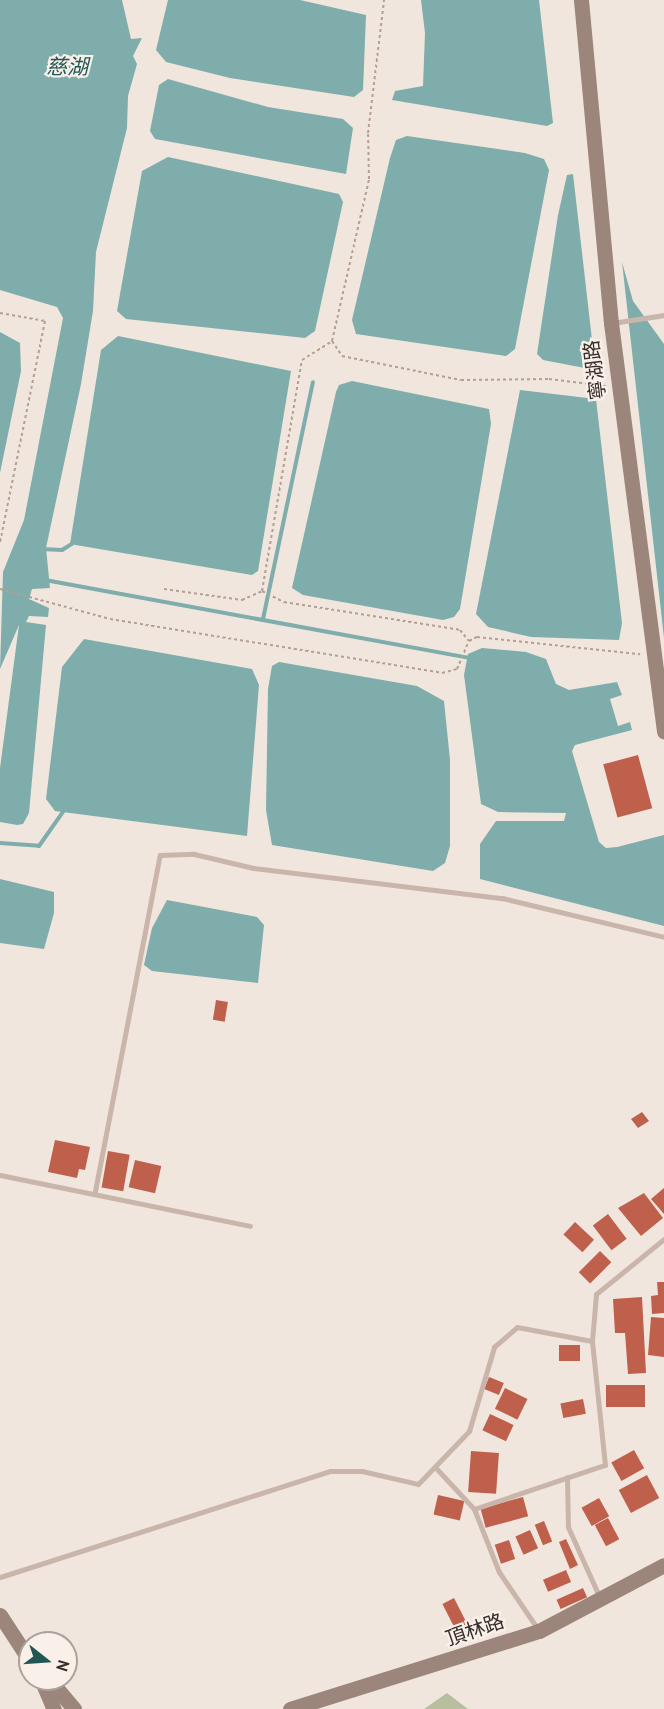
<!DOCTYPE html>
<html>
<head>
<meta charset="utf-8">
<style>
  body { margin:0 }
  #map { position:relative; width:664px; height:1709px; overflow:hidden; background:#f1e6dd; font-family:"PT Sans","Noto Sans TC",sans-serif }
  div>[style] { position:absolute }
  .green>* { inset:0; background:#b7bf9e }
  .water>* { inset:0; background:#7eadab }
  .stream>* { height:4px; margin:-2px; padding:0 2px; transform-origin:2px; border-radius:2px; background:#7eadab }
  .building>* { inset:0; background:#bf604d; transform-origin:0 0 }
  .path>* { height:2px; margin-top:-1px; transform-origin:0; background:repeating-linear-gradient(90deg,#b49f94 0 3px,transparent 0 6px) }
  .service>* { height:5px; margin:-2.5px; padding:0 2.5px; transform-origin:2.5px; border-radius:2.5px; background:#c9b5aa }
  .secondary>* { height:15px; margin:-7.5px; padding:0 7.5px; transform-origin:7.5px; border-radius:7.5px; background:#9c857b }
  span { translate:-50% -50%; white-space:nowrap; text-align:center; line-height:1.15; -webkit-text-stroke:4.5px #f9f1e9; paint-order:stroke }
  .street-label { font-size:20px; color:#362c29 }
  .water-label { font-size:21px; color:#215655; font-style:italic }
  .north { position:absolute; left:18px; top:1631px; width:60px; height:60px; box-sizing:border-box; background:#f9f1e9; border:2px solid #aba29c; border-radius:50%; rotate:107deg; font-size:16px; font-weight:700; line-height:24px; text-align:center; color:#362c29 }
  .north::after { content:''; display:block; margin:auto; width:21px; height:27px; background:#215655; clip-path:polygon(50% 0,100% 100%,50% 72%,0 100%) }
</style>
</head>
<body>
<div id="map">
  <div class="green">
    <div style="clip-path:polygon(447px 1693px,468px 1709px,424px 1709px)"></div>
  </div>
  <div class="water">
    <div style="clip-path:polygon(0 0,122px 0,131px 39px,142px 38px,133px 56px,137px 64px,128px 96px,127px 128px,96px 252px,93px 311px,81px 384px,46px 548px,50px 588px,32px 589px,29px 599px,49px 608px,48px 617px,29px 616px,26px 622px,46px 625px,29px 813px,23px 824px,17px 825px,0 822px,0 768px,19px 625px,0 669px,3px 572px,24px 520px,63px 318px,57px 307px,0 290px)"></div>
    <div style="clip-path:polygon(168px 0,300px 0,366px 15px,363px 90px,354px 97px,230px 78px,166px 62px,156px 50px)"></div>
    <div style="clip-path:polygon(421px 0,539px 0,553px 123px,547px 126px,392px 100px,395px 91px,423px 86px,425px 33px)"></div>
    <div style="clip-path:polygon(168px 79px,268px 107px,343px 119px,353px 128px,346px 174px,155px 139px,150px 131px,159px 85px)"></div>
    <div style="clip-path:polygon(407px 136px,525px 153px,544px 159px,549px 170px,515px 349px,506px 356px,356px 334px,352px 320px,390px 158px,396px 140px)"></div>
    <div style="clip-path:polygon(168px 157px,339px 194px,343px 202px,315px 331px,305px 338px,126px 319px,117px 311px,142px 171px)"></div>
    <div style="clip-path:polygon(573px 174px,595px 366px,590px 369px,543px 360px,537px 354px,558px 215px,567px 175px)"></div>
    <div style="clip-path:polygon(622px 262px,633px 301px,664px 344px,664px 638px)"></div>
    <div style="clip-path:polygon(0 332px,20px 343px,21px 371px,0 473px)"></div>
    <div style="clip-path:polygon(118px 336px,291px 371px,258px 571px,252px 575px,70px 544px,101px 350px)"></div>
    <div style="clip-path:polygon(352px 381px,489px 409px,491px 424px,460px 609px,454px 617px,443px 620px,303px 595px,292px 588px,336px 392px,339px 385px)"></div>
    <div style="clip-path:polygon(520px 390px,596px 399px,622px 623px,619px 640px,531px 637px,488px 627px,476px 614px)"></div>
    <div style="clip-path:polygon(84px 639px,252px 669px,259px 685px,247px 836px,55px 811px,46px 799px,62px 667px)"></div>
    <div style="clip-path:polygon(482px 648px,526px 652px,546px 659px,556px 684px,569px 690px,617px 682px,622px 695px,610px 699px,618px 726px,630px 722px,632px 730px,575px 745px,572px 751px,599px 842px,606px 848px,617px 847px,664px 835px,664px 926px,480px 879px,480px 844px,496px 821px,564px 821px,566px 813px,498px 812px,481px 804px,464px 675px,468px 654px)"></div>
    <div style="clip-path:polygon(279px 662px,417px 686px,444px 701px,450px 760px,450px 846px,445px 863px,433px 871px,272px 845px,266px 810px,268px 689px,272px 666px)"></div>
    <div style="clip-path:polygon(0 879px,54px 892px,54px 913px,44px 949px,0 943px)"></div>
    <div style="clip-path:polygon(167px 900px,257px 917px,264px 925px,258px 983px,152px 971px,144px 965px,152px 928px)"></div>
  </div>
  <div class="stream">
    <div style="left:41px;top:549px;width:21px;rotate:3deg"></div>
    <div style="left:62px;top:550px;width:13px;rotate:-32deg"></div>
    <div style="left:45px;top:580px;width:434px;rotate:10.4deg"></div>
    <div style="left:263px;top:619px;width:242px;rotate:-78.1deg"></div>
    <div style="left:0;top:843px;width:39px;rotate:4deg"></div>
    <div style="left:39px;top:846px;width:45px;rotate:-54.9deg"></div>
  </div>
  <div class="building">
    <div style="left:638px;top:755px;width:55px;height:36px;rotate:75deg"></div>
    <div style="left:216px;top:1000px;width:12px;height:20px;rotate:9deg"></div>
    <div style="clip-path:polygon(642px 1112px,649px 1121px,638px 1128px,631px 1119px)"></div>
    <div style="clip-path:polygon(55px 1140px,90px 1147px,85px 1170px,79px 1169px,77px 1178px,48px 1172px)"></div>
    <div style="left:108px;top:1151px;width:22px;height:37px;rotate:10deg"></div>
    <div style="left:135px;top:1160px;width:27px;height:28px;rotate:13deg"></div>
    <div style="clip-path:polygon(664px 1188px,664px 1214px,651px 1199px)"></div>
    <div style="clip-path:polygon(644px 1193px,663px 1218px,641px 1236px,618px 1208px)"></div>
    <div style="left:608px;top:1214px;width:31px;height:19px;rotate:53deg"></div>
    <div style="left:575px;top:1222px;width:26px;height:17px;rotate:43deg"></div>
    <div style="left:600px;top:1251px;width:16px;height:30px;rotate:45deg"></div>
    <div style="clip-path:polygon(657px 1282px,664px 1282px,664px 1313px,652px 1314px,651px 1296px,658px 1295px)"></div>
    <div style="clip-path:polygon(642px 1297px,646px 1373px,628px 1374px,625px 1333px,615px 1333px,613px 1299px)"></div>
    <div style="clip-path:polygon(651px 1317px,664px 1318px,664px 1357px,648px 1355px)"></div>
    <div style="left:559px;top:1345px;width:21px;height:16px"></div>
    <div style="left:489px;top:1377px;width:16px;height:13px;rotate:22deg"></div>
    <div style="left:606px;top:1385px;width:39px;height:22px"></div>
    <div style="left:505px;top:1388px;width:25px;height:23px;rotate:26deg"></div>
    <div style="left:583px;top:1399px;width:15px;height:23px;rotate:79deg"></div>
    <div style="left:490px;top:1414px;width:26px;height:18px;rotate:25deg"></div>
    <div style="left:634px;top:1450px;width:21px;height:26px;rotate:61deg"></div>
    <div style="left:471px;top:1451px;width:28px;height:41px;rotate:4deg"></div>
    <div style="left:647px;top:1475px;width:26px;height:32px;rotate:62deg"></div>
    <div style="left:438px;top:1495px;width:27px;height:20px;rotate:13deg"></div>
    <div style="left:523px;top:1497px;width:20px;height:44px;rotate:75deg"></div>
    <div style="left:599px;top:1498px;width:21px;height:20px;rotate:61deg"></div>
    <div style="left:608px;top:1518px;width:24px;height:15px;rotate:62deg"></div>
    <div style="left:544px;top:1521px;width:22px;height:10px;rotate:68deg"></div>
    <div style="left:530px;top:1530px;width:20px;height:16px;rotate:66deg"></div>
    <div style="clip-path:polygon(566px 1539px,578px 1565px,570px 1569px,559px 1542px)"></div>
    <div style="left:509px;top:1540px;width:20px;height:15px;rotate:72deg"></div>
    <div style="left:566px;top:1570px;width:13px;height:25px;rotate:67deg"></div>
    <div style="left:583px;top:1588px;width:10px;height:29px;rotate:66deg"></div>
    <div style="left:454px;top:1598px;width:39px;height:13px;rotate:63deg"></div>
  </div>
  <div class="path">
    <div style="left:0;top:313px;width:46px;rotate:10.1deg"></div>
    <div style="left:45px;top:321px;width:226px;rotate:101.5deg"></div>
    <div style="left:332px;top:341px;width:18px;rotate:56deg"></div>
    <div style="left:342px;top:356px;width:121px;rotate:11.4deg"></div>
    <div style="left:461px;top:380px;width:88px;rotate:-0.7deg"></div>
    <div style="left:549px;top:379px;width:57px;rotate:7deg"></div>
    <div style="left:0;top:589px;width:114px;rotate:15.3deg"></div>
    <div style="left:110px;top:619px;width:336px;rotate:9.2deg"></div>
    <div style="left:442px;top:673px;width:16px;rotate:-15deg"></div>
    <div style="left:457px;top:669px;width:30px;rotate:-67deg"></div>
    <div style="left:469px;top:641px;width:9px;rotate:-27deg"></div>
    <div style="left:477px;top:637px;width:164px;rotate:6deg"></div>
    <div style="left:164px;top:589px;width:79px;rotate:8deg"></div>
    <div style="left:242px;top:600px;width:22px;rotate:-24deg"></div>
    <div style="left:262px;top:591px;width:25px;rotate:27deg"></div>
    <div style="left:284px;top:602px;width:178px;rotate:9deg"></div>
    <div style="left:460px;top:630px;width:14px;rotate:51deg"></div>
    <div style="left:262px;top:591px;width:234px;rotate:-80.2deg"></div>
    <div style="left:302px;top:360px;width:36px;rotate:-32deg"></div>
    <div style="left:332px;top:341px;width:166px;rotate:-77.1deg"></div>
    <div style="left:369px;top:179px;width:46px;rotate:-91.2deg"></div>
    <div style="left:368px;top:133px;width:134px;rotate:-83.1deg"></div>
  </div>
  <div class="service">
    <div style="left:612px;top:323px;width:53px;rotate:-8.7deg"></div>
    <div style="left:0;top:1175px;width:255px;rotate:11.5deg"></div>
    <div style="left:95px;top:1191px;width:342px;rotate:-79.1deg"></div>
    <div style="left:160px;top:855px;width:34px;rotate:-2deg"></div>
    <div style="left:194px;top:854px;width:61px;rotate:13.3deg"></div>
    <div style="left:253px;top:868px;width:251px;rotate:6.9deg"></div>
    <div style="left:502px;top:898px;width:167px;rotate:13.5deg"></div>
    <div style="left:435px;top:1467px;width:57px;rotate:47.1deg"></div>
    <div style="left:474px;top:1509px;width:68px;rotate:68.4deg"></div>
    <div style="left:499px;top:1572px;width:68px;rotate:55.8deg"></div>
    <div style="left:567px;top:1477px;width:50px;rotate:88.9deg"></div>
    <div style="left:568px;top:1527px;width:76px;rotate:65.8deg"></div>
    <div style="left:474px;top:1509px;width:138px;rotate:-18.6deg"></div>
    <div style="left:605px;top:1465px;width:125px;rotate:-96deg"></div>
    <div style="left:0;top:1577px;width:347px;rotate:-17.8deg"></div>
    <div style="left:330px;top:1471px;width:32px"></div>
    <div style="left:362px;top:1471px;width:57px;rotate:13.1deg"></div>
    <div style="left:418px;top:1484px;width:74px;rotate:-46.1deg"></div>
    <div style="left:469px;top:1431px;width:88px;rotate:-73.4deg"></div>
    <div style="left:494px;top:1347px;width:30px;rotate:-41deg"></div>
    <div style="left:517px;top:1327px;width:76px;rotate:10.6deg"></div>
    <div style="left:592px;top:1341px;width:47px;rotate:-85.1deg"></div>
    <div style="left:596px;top:1294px;width:87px;rotate:-39deg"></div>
  </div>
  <div class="secondary">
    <div style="left:581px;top:0;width:324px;rotate:84.7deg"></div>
    <div style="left:611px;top:323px;width:412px;rotate:82.6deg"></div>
    <div style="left:0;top:1615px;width:55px;rotate:56.9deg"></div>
    <div style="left:41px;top:1679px;width:33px;rotate:67deg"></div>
    <div style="left:49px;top:1679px;width:39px;rotate:50deg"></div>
    <div style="left:290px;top:1709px;width:261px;rotate:-17.4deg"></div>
    <div style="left:539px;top:1631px;width:141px;rotate:-27.8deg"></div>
  </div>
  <div class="street-label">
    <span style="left:595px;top:370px;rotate:-97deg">寧湖路</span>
    <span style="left:475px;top:1630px;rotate:-19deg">頂林路</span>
  </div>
  <div class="water-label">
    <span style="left:67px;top:67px">慈湖</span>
  </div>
  <div class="north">N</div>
</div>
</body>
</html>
